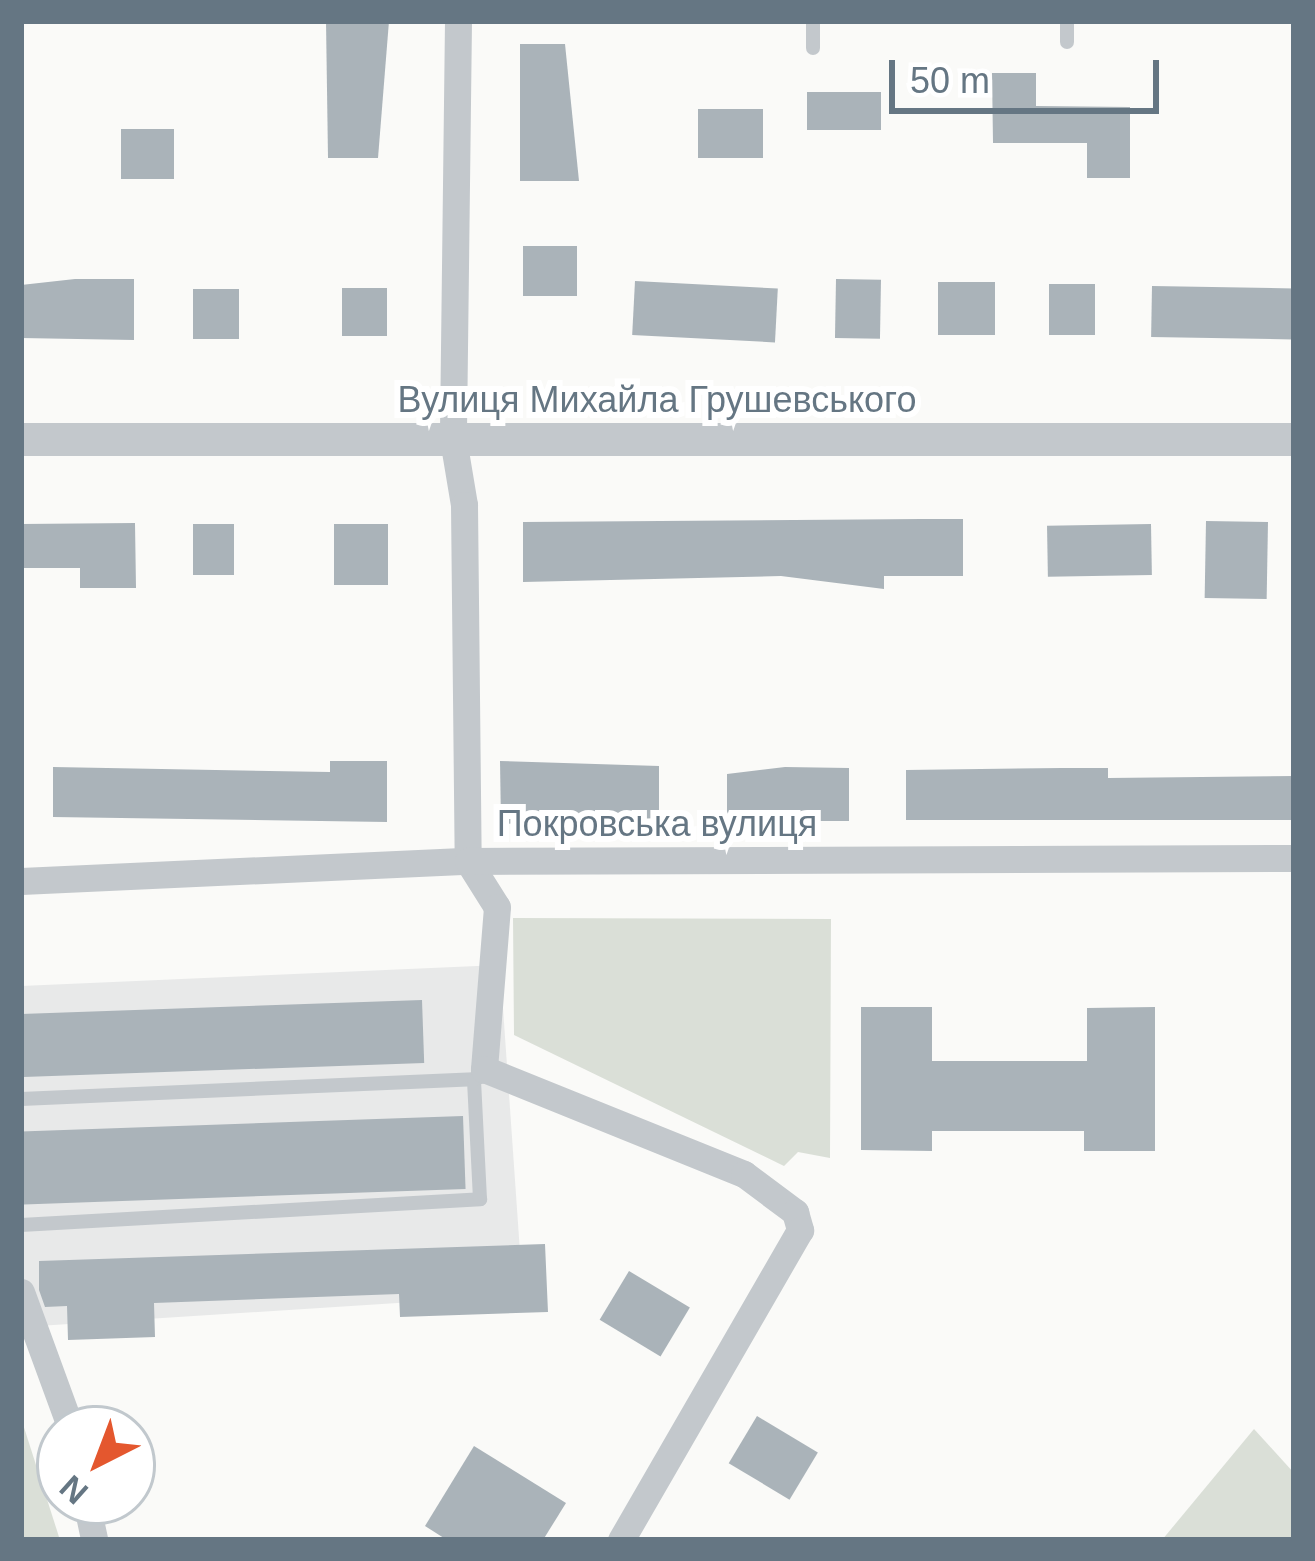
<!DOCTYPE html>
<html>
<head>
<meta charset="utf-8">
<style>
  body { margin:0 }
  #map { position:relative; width:1315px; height:1561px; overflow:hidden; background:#fafaf8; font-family:Helvetica,sans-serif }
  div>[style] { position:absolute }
  .built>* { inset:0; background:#e8e9e9 }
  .green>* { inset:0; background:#dadfd7 }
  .building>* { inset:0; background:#aab3b9; transform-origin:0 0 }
  .service>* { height:14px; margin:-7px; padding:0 7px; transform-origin:7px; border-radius:7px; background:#c3c8cc }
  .minor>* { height:27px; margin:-13.5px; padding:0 13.5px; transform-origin:13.5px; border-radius:13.5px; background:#c3c8cc }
  .tertiary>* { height:33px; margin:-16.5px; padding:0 16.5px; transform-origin:16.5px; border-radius:16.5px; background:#c3c8cc }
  span { translate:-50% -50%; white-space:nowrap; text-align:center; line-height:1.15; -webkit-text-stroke:12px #fff; paint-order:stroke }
  .street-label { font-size:36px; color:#657683 }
  .frame { position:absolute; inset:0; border:24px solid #657683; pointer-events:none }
  .north { position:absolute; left:36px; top:1405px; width:120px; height:120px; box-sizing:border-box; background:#fff; border:3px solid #c1c8cd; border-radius:50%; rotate:222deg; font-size:33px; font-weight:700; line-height:48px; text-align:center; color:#657683 }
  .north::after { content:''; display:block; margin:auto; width:42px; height:54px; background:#e4572e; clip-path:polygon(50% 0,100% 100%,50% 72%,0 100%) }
  .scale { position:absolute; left:889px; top:60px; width:270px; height:54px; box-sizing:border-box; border:6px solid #657683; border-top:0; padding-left:15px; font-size:36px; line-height:42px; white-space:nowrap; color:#657683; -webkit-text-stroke:9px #fff; paint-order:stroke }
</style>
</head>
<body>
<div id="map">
  <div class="built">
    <div style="clip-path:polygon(500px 965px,523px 1295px,38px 1326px,21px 1283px,21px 986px)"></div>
  </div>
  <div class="green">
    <div style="clip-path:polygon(513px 918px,831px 919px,830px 1158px,798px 1152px,784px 1166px,514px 1035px)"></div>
    <div style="clip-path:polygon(21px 1418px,60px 1540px,21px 1540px)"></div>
    <div style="clip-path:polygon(1254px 1429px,1294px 1473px,1294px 1540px,1162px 1540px)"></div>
  </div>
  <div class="building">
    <div style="clip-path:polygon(326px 21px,389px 21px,378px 158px,328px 158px)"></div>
    <div style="clip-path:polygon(520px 44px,565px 44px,579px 181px,520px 181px)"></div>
    <div style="clip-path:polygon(992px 73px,1036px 73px,1036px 106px,1130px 107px,1130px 178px,1087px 178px,1087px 143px,993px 143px)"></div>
    <div style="left:807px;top:92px;width:74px;height:38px"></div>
    <div style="left:698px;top:109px;width:65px;height:49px"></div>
    <div style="left:121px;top:129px;width:53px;height:50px"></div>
    <div style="left:523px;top:246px;width:54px;height:50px"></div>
    <div style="clip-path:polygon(75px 279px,134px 279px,134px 340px,21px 338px,21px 285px)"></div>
    <div style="left:836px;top:279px;width:45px;height:59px;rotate:1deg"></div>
    <div style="left:635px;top:281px;width:143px;height:54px;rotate:3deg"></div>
    <div style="left:938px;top:282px;width:57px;height:53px"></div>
    <div style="left:1049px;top:284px;width:46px;height:51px"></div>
    <div style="left:1152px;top:286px;width:142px;height:51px;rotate:1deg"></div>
    <div style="left:342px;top:288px;width:45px;height:48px"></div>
    <div style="left:193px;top:289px;width:46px;height:50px"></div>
    <div style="clip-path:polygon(921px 519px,963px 519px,963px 576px,884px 576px,884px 589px,781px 576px,523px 582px,523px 522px)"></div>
    <div style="left:1206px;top:521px;width:62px;height:77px;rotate:1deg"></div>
    <div style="clip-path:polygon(135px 523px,136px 588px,80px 588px,80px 568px,21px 568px,21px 524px)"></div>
    <div style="left:193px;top:524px;width:41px;height:51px"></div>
    <div style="left:334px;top:524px;width:54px;height:61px"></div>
    <div style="left:1151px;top:524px;width:51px;height:104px;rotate:89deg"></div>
    <div style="clip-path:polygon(330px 761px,387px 761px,387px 822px,53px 817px,53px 767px,330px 772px)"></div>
    <div style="clip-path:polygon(500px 761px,659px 766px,659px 818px,501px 824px)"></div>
    <div style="clip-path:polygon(785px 767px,849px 768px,849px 821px,727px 821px,727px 774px)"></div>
    <div style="clip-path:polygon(1062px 768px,1108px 768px,1108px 778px,1294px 776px,1294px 820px,906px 820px,906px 770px)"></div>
    <div style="left:422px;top:1000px;width:63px;height:401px;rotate:88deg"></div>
    <div style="clip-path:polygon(861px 1007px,932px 1007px,932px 1061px,1087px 1061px,1087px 1008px,1155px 1007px,1155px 1151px,1084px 1151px,1084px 1131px,932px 1131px,932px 1151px,861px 1150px)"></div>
    <div style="left:463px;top:1116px;width:73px;height:442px;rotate:88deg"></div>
    <div style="clip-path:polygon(545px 1244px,548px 1312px,400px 1317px,399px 1294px,154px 1303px,155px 1337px,68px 1340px,67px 1306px,45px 1307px,39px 1290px,39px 1261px)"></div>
    <div style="left:629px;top:1271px;width:71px;height:57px;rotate:31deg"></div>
    <div style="left:757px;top:1416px;width:71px;height:55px;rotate:31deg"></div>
    <div style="clip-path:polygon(474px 1446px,566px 1503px,543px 1540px,447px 1540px,425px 1526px)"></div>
  </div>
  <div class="service">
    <div style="left:813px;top:21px;width:27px;rotate:90deg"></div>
    <div style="left:1067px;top:21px;width:21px;rotate:90deg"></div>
    <div style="left:21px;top:1099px;width:453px;rotate:-2.5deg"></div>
    <div style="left:21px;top:1225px;width:460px;rotate:-3.2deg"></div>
    <div style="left:480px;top:1199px;width:120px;rotate:-92.9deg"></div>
    <div style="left:474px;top:1079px;width:14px;rotate:-17deg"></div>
  </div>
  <div class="minor">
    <div style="left:458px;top:21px;width:418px;rotate:90.7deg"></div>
    <div style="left:453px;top:439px;width:67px;rotate:80.5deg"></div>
    <div style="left:464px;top:505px;width:356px;rotate:89.4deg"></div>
    <div style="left:468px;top:861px;width:54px;rotate:57.8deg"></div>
    <div style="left:497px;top:907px;width:163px;rotate:94.6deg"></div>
    <div style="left:484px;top:1069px;width:280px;rotate:22deg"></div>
    <div style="left:744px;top:1174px;width:64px;rotate:36.7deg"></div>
    <div style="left:795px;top:1212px;width:19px;rotate:74deg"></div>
    <div style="left:800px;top:1230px;width:358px;rotate:120deg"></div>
    <div style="left:21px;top:881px;width:447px;rotate:-2.6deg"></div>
    <div style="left:468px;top:861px;width:826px;rotate:-0.21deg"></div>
    <div style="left:21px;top:1292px;width:146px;rotate:69.9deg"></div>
    <div style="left:86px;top:1501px;width:40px;rotate:78deg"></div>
  </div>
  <div class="tertiary">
    <div style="left:21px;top:439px;width:1273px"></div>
  </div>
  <div class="street-label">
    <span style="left:657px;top:400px">Вулиця Михайла Грушевського</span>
    <span style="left:657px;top:824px">Покровська вулиця</span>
  </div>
  <div class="frame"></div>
  <div class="north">N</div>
  <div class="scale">50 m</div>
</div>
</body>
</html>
